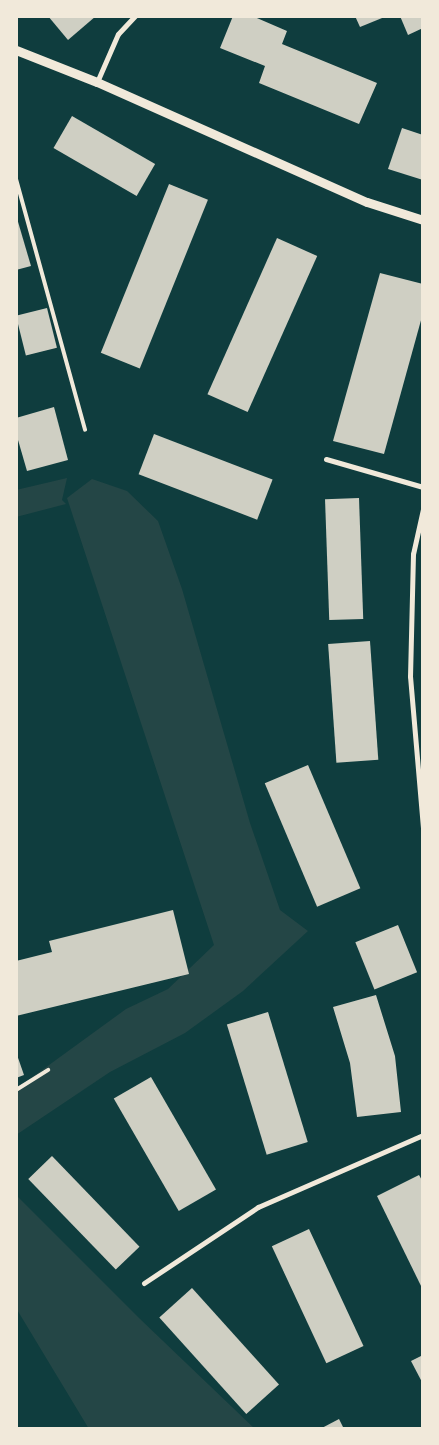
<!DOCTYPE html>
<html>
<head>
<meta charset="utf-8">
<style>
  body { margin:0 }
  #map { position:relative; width:439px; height:1445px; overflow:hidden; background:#0f3d3e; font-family:"Space Grotesk",sans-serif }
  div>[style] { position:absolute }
  .green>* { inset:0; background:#244646 }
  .building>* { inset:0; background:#cfcfc3; transform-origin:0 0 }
  .service>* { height:4px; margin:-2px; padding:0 2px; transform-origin:2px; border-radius:2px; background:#f1e9da }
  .minor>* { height:5px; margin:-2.5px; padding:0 2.5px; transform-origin:2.5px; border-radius:2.5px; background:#f1e9da }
  .tertiary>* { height:9px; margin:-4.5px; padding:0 4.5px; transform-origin:4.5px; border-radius:4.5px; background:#f1e9da }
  span { translate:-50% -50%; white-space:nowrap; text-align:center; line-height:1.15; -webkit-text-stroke:5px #f1e9da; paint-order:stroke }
  .frame { position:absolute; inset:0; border:18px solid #f1e9da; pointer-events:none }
</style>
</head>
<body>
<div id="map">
  <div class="green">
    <div style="clip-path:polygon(67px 478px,62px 500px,66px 504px,16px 517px,16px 490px)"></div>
    <div style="clip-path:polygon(92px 479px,127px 491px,158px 521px,182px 589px,250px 823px,280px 910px,308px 931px,243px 991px,185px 1033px,110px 1072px,16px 1135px,16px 1089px,126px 1009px,168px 989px,214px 945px,67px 498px)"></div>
    <div style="clip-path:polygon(16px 1195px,139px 1318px,255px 1429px,89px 1429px,16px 1308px)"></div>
  </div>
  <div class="building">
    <div style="clip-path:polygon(48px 16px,96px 16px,68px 40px)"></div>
    <div style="clip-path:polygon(233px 16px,252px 16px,287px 31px,282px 44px,377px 83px,359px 124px,259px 83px,265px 66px,220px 48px)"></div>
    <div style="clip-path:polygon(355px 16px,387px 16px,360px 27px)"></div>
    <div style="clip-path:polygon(400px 16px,423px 16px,423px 28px,408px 35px)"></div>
    <div style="left:72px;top:116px;width:96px;height:37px;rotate:30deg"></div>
    <div style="clip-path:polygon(402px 128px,423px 135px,423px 180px,388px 169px)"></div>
    <div style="left:169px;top:184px;width:42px;height:182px;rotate:22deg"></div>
    <div style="clip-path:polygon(16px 215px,31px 266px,16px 270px)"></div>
    <div style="left:277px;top:238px;width:44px;height:171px;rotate:24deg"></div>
    <div style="clip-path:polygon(380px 273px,423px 284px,423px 313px,384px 454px,333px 441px)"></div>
    <div style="left:47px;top:308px;width:41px;height:32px;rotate:76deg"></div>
    <div style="clip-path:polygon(54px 407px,68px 460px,27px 471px,16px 433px,16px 418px)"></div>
    <div style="left:154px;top:434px;width:127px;height:43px;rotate:21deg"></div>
    <div style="left:359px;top:498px;width:121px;height:34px;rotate:88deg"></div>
    <div style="left:370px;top:641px;width:119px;height:42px;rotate:86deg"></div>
    <div style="left:308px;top:765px;width:134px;height:47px;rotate:67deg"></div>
    <div style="clip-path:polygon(173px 910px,189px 974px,16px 1016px,16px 961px,52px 952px,49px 941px)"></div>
    <div style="left:398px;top:925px;width:51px;height:46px;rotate:68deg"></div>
    <div style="clip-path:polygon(376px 995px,395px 1056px,401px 1112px,357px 1117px,350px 1063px,333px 1007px)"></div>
    <div style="left:268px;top:1012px;width:136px;height:43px;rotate:73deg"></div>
    <div style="clip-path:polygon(16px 1052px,24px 1075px,16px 1078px)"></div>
    <div style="left:151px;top:1077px;width:130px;height:43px;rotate:60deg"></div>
    <div style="left:52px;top:1156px;width:126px;height:33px;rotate:46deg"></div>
    <div style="clip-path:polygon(419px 1175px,423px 1182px,423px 1290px,377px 1196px)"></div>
    <div style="left:309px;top:1229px;width:129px;height:41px;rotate:65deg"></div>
    <div style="left:192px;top:1288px;width:130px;height:44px;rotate:48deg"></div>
    <div style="clip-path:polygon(423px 1355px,423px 1384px,411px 1361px)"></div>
    <div style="clip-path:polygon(339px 1419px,344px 1429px,320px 1429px)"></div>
  </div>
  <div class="service">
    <div style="left:16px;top:179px;width:260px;rotate:74.6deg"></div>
    <div style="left:16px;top:1090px;width:38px;rotate:-32deg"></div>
  </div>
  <div class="minor">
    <div style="left:97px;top:82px;width:52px;rotate:-66.4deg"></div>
    <div style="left:118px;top:34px;width:25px;rotate:-47deg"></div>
    <div style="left:326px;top:459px;width:101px;rotate:16.1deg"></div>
    <div style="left:423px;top:509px;width:46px;rotate:102.5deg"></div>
    <div style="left:413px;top:554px;width:122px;rotate:91.4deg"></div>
    <div style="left:410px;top:676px;width:153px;rotate:85.1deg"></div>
    <div style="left:144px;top:1283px;width:137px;rotate:-33.7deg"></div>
    <div style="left:258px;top:1207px;width:180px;rotate:-23.6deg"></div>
  </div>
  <div class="tertiary">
    <div style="left:16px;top:50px;width:87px;rotate:21.6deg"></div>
    <div style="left:97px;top:82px;width:295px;rotate:24deg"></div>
    <div style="left:367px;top:202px;width:59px;rotate:17.8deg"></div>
  </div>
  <div class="frame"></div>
</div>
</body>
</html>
